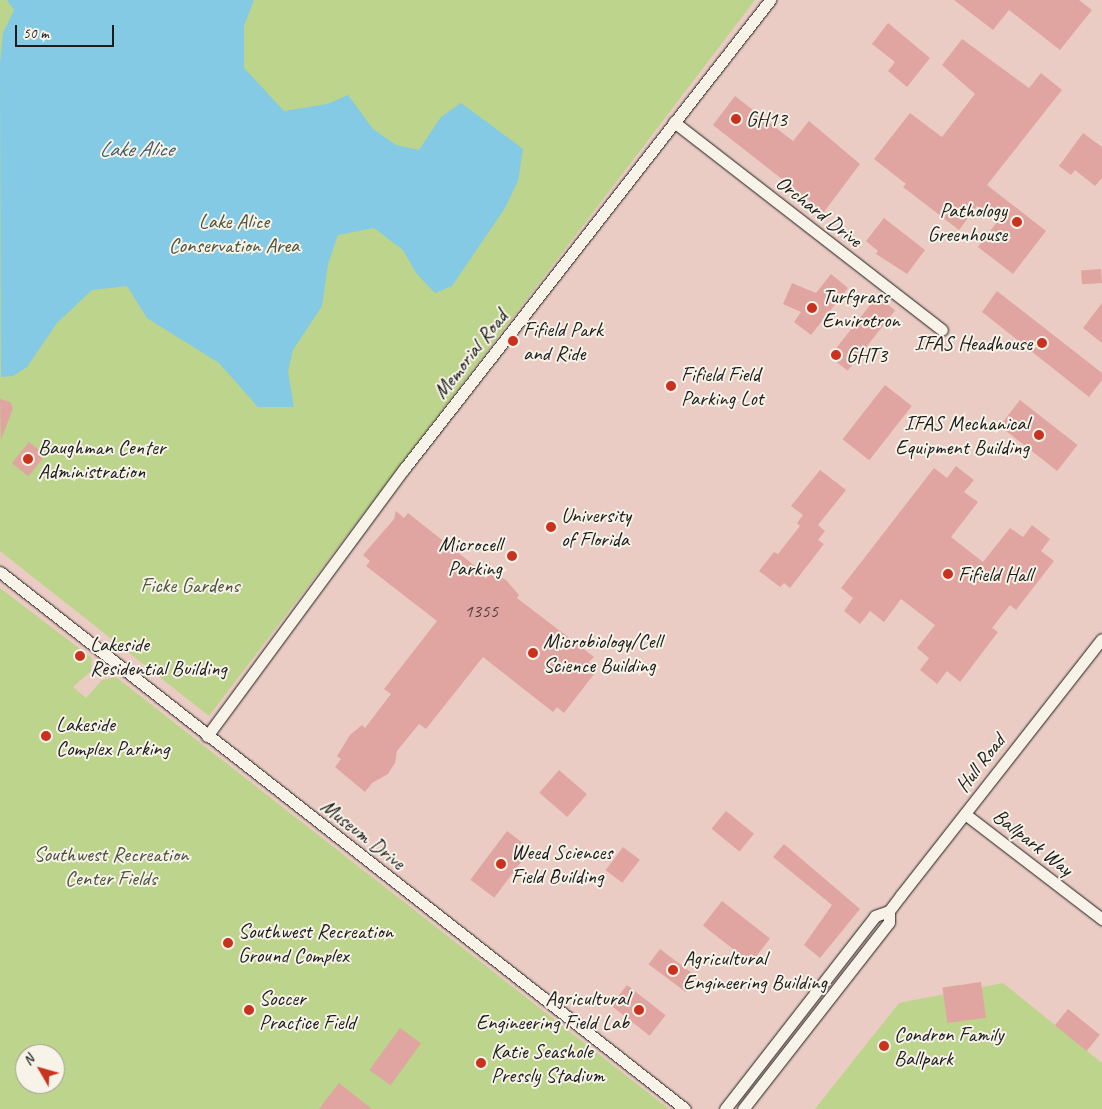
<!DOCTYPE html>
<html>
<head>
<meta charset="utf-8">
<style>
  body { margin:0 }
  #map { position:relative; width:1102px; height:1109px; overflow:hidden; background:#f0dcd3; font-family:Caveat,sans-serif }
  div>[style] { position:absolute }
  .built>* { inset:0; background:#ebccc4 }
  .green>* { inset:0; background:#bcd48b }
  .water>* { inset:0; background:#84cae5 }
  .building>* { inset:0; background:#e0a5a1; transform-origin:0 0 }
  .roads { filter:drop-shadow(0 0 1px #1c1c1c) drop-shadow(0 0 1px #1c1c1c) }
  .street>* { height:11px; margin:-5.5px; padding:0 5.5px; transform-origin:5.5px; border-radius:5.5px; background:#f7f3e8 }
  .dots>* { width:14px; height:14px; translate:-50% -50%; box-sizing:border-box; border:2px solid #f7f3e8; border-radius:50% }
  span { translate:-50% -50%; white-space:nowrap; text-align:center; line-height:1.15; -webkit-text-stroke:4px #f7f3e8; paint-order:stroke }
  .number-label { font-size:19px; color:#4d3e3d }
  .number-label span { -webkit-text-stroke-width:0 }
  .poi-label { font-size:21px; color:#1c1c1c }
  .left { translate:0 -50%; text-align:left }
  .right { translate:-100% -50%; text-align:right }
  .street-label { font-size:21px; color:#1c1c1c }
  .park-label { font-size:21px; color:#4c533d }
  .water-label { font-size:22px; color:#405962; font-style:italic }
  .north { position:absolute; left:15px; top:1044px; width:50px; height:50px; box-sizing:border-box; background:#f7f3e8; border:1px solid #9f9d96; border-radius:50%; rotate:308deg; font-size:14px; font-weight:700; line-height:20px; text-align:center; color:#1c1c1c }
  .north::after { content:''; display:block; margin:auto; width:18px; height:22px; background:#c8321e; clip-path:polygon(50% 0,100% 100%,50% 72%,0 100%) }
  .scale { position:absolute; left:15px; top:25px; width:99px; height:22px; box-sizing:border-box; border:2px solid #1c1c1c; border-top:0; padding-left:6px; font-size:15px; line-height:18px; white-space:nowrap; color:#1c1c1c; -webkit-text-stroke:4px #f7f3e8; paint-order:stroke }
</style>
</head>
<body>
<div id="map">
  <div class="built">
    <div style="clip-path:polygon(evenodd,0 0,1102px 0,1102px 1109px,0 1109px,0 0,25px 1054px,55px 1054px,55px 1084px,25px 1084px,25px 1054px)"></div>
  </div>
  <div class="green">
    <div style="clip-path:polygon(0 0,755px 0,209px 716px,0 551px)"></div>
    <div style="clip-path:polygon(evenodd,0 588px,92px 658px,91px 671px,73px 687px,86px 698px,102px 680px,116px 677px,669px 1109px,0 1109px,0 588px,25px 1054px,55px 1054px,55px 1084px,25px 1084px,25px 1054px)"></div>
    <div style="clip-path:polygon(1003px 983px,1102px 1063px,1102px 1109px,815px 1109px,899px 1003px)"></div>
  </div>
  <div class="water">
    <div style="clip-path:polygon(7px 0,254px 0,244px 26px,244px 68px,284px 111px,327px 104px,348px 95px,373px 129px,396px 145px,419px 150px,441px 117px,461px 103px,523px 149px,518px 181px,505px 208px,452px 286px,435px 293px,416px 273px,403px 250px,374px 228px,338px 235px,328px 264px,322px 306px,293px 350px,288px 371px,294px 407px,258px 407px,219px 363px,147px 318px,127px 286px,92px 290px,57px 323px,27px 367px,13px 376px,1px 377px,0 64px,3px 33px,14px 10px)"></div>
  </div>
  <div class="building">
    <div style="clip-path:polygon(954px 0,1079px 0,1092px 10px,1060px 50px,1009px 10px,993px 30px)"></div>
    <div style="clip-path:polygon(888px 23px,930px 58px,907px 87px,888px 71px,895px 62px,872px 44px)"></div>
    <div style="clip-path:polygon(962px 39px,1029px 88px,1041px 73px,1062px 90px,987px 185px,1046px 231px,1013px 274px,978px 247px,997px 222px,977px 206px,959px 230px,903px 187px,906px 184px,874px 159px,910px 113px,942px 137px,975px 94px,942px 65px)"></div>
    <div style="clip-path:polygon(735px 96px,793px 141px,809px 121px,860px 164px,824px 212px,713px 125px)"></div>
    <div style="clip-path:polygon(1083px 133px,1102px 147px,1102px 178px,1095px 186px,1075px 170px,1071px 175px,1059px 166px)"></div>
    <div style="clip-path:polygon(884px 218px,925px 250px,907px 274px,876px 254px,878px 251px,866px 241px)"></div>
    <div style="left:1101px;top:269px;width:14px;height:20px;rotate:86deg"></div>
    <div style="clip-path:polygon(831px 274px,848px 288px,811px 335px,794px 322px,801px 312px,783px 304px,792px 283px,816px 293px)"></div>
    <div style="clip-path:polygon(997px 291px,1102px 373px,1102px 380px,1089px 397px,982px 312px)"></div>
    <div style="left:877px;top:296px;width:23px;height:77px;rotate:38deg"></div>
    <div style="clip-path:polygon(1102px 303px,1102px 343px,1083px 328px)"></div>
    <div style="left:885px;top:385px;width:34px;height:69px;rotate:38deg"></div>
    <div style="clip-path:polygon(0 399px,10px 402px,13px 408px,1px 440px)"></div>
    <div style="left:1020px;top:400px;width:73px;height:33px;rotate:38deg"></div>
    <div style="left:29px;top:442px;width:21px;height:27px;rotate:39deg"></div>
    <div style="clip-path:polygon(956px 466px,974px 480px,964px 492px,978px 502px,951px 537px,983px 562px,1010px 528px,1023px 537px,1032px 525px,1050px 539px,1041px 551px,1054px 561px,1016px 610px,1010px 605px,992px 628px,998px 632px,960px 682px,947px 671px,937px 684px,920px 670px,929px 658px,917px 648px,935px 625px,901px 599px,884px 622px,870px 611px,860px 624px,844px 611px,853px 598px,841px 588px,934px 468px,947px 478px)"></div>
    <div style="clip-path:polygon(820px 470px,846px 490px,818px 525px,825px 531px,818px 540px,824px 544px,790px 588px,784px 583px,780px 587px,759px 571px,774px 552px,778px 554px,800px 526px,797px 523px,803px 515px,791px 506px)"></div>
    <div style="clip-path:polygon(396px 511px,404px 518px,408px 513px,485px 574px,488px 570px,506px 580px,519px 595px,517px 598px,594px 657px,589px 662px,598px 669px,564px 713px,557px 707px,553px 712px,483px 657px,426px 729px,419px 724px,397px 751px,395px 763px,388px 774px,372px 783px,365px 792px,335px 767px,341px 759px,337px 756px,350px 735px,362px 725px,365px 728px,391px 694px,384px 689px,437px 621px,366px 566px,370px 561px,363px 555px,394px 519px)"></div>
    <div style="left:559px;top:770px;width:37px;height:30px;rotate:41deg"></div>
    <div style="left:726px;top:811px;width:36px;height:23px;rotate:39deg"></div>
    <div style="left:507px;top:831px;width:30px;height:61px;rotate:37deg"></div>
    <div style="clip-path:polygon(784px 844px,860px 909px,820px 958px,804px 945px,832px 905px,773px 857px)"></div>
    <div style="left:623px;top:847px;width:21px;height:29px;rotate:37deg"></div>
    <div style="left:722px;top:901px;width:61px;height:31px;rotate:38deg"></div>
    <div style="left:660px;top:949px;width:46px;height:19px;rotate:37deg"></div>
    <div style="left:981px;top:982px;width:36px;height:39px;rotate:82deg"></div>
    <div style="left:627px;top:985px;width:49px;height:26px;rotate:38deg"></div>
    <div style="left:1068px;top:1009px;width:41px;height:21px;rotate:39deg"></div>
    <div style="left:400px;top:1028px;width:26px;height:52px;rotate:36deg"></div>
    <div style="clip-path:polygon(339px 1083px,372px 1109px,319px 1109px)"></div>
  </div>
  <div class="roads">
    <div class="street">
      <div style="left:674px;top:122px;width:339px;rotate:37.8deg"></div>
      <div style="left:0;top:572px;width:870px;rotate:38.09deg"></div>
      <div style="left:207px;top:736px;width:332px;rotate:-53.6deg"></div>
      <div style="left:404px;top:469px;width:595px;rotate:-52.03deg"></div>
      <div style="left:965px;top:814px;width:173px;rotate:37.5deg"></div>
      <div style="left:725px;top:1109px;width:244px;rotate:-52.1deg"></div>
      <div style="left:875px;top:916px;width:15px;rotate:-20deg"></div>
      <div style="left:743px;top:1109px;width:237px;rotate:-52deg"></div>
      <div style="left:889px;top:922px;width:11px;rotate:-90deg"></div>
      <div style="left:889px;top:911px;width:20px;rotate:-53deg"></div>
      <div style="left:901px;top:895px;width:325px;rotate:-51.9deg"></div>
    </div>
  </div>
  <div class="dots">
    <div style="left:736px;top:119px;background:#c8321e"></div>
    <div style="left:1017px;top:222px;background:#c8321e"></div>
    <div style="left:812px;top:308px;background:#c8321e"></div>
    <div style="left:513px;top:341px;background:#c8321e"></div>
    <div style="left:1042px;top:343px;background:#c8321e"></div>
    <div style="left:836px;top:355px;background:#c8321e"></div>
    <div style="left:671px;top:386px;background:#c8321e"></div>
    <div style="left:1039px;top:435px;background:#c8321e"></div>
    <div style="left:28px;top:459px;background:#c8321e"></div>
    <div style="left:551px;top:527px;background:#c8321e"></div>
    <div style="left:512px;top:556px;background:#c8321e"></div>
    <div style="left:948px;top:574px;background:#c8321e"></div>
    <div style="left:533px;top:653px;background:#c8321e"></div>
    <div style="left:80px;top:656px;background:#c8321e"></div>
    <div style="left:46px;top:736px;background:#c8321e"></div>
    <div style="left:501px;top:864px;background:#c8321e"></div>
    <div style="left:228px;top:943px;background:#c8321e"></div>
    <div style="left:673px;top:970px;background:#c8321e"></div>
    <div style="left:249px;top:1010px;background:#c8321e"></div>
    <div style="left:639px;top:1010px;background:#c8321e"></div>
    <div style="left:884px;top:1046px;background:#c8321e"></div>
    <div style="left:481px;top:1063px;background:#c8321e"></div>
  </div>
  <div class="number-label">
    <span style="left:481px;top:612px">1355</span>
  </div>
  <div class="poi-label">
    <span class="left" style="left:746px;top:119px">GH13</span>
    <span class="right" style="left:1007px;top:222px">Pathology<br>Greenhouse</span>
    <span class="left" style="left:822px;top:308px">Turfgrass<br>Envirotron</span>
    <span class="left" style="left:523px;top:341px">Fifield Park<br>and Ride</span>
    <span class="right" style="left:1032px;top:343px">IFAS Headhouse</span>
    <span class="left" style="left:846px;top:355px">GHT3</span>
    <span class="left" style="left:681px;top:386px">Fifield Field<br>Parking Lot</span>
    <span class="right" style="left:1029px;top:435px">IFAS Mechanical<br>Equipment Building</span>
    <span class="left" style="left:38px;top:459px">Baughman Center<br>Administration</span>
    <span class="left" style="left:561px;top:527px">University<br>of Florida</span>
    <span class="right" style="left:502px;top:556px">Microcell<br>Parking</span>
    <span class="left" style="left:958px;top:574px">Fifield Hall</span>
    <span class="left" style="left:543px;top:653px">Microbiology/Cell<br>Science Building</span>
    <span class="left" style="left:90px;top:656px">Lakeside<br>Residential Building</span>
    <span class="left" style="left:56px;top:736px">Lakeside<br>Complex Parking</span>
    <span class="left" style="left:511px;top:864px">Weed Sciences<br>Field Building</span>
    <span class="left" style="left:238px;top:943px">Southwest Recreation<br>Ground Complex</span>
    <span class="left" style="left:683px;top:970px">Agricultural<br>Engineering Building</span>
    <span class="left" style="left:259px;top:1010px">Soccer<br>Practice Field</span>
    <span class="right" style="left:629px;top:1010px">Agricultural<br>Engineering Field Lab</span>
    <span class="left" style="left:894px;top:1046px">Condron Family<br>Ballpark</span>
    <span class="left" style="left:491px;top:1063px">Katie Seashole<br>Pressly Stadium</span>
  </div>
  <div class="street-label">
    <span style="left:819px;top:211px;rotate:38deg">Orchard Drive</span>
    <span style="left:470px;top:354px;rotate:-52deg">Memorial Road</span>
    <span style="left:980px;top:763px;rotate:-52deg">Hull Road</span>
    <span style="left:363px;top:834px;rotate:38deg">Museum Drive</span>
    <span style="left:1033px;top:842px;rotate:38deg">Ballpark Way</span>
  </div>
  <div class="park-label">
    <span style="left:234px;top:233px">Lake Alice<br>Conservation Area</span>
    <span style="left:190px;top:585px">Ficke Gardens</span>
    <span style="left:111px;top:866px">Southwest Recreation<br>Center Fields</span>
  </div>
  <div class="water-label">
    <span style="left:136px;top:150px">Lake Alice</span>
  </div>
  <div class="north">N</div>
  <div class="scale">50 m</div>
</div>
</body>
</html>
